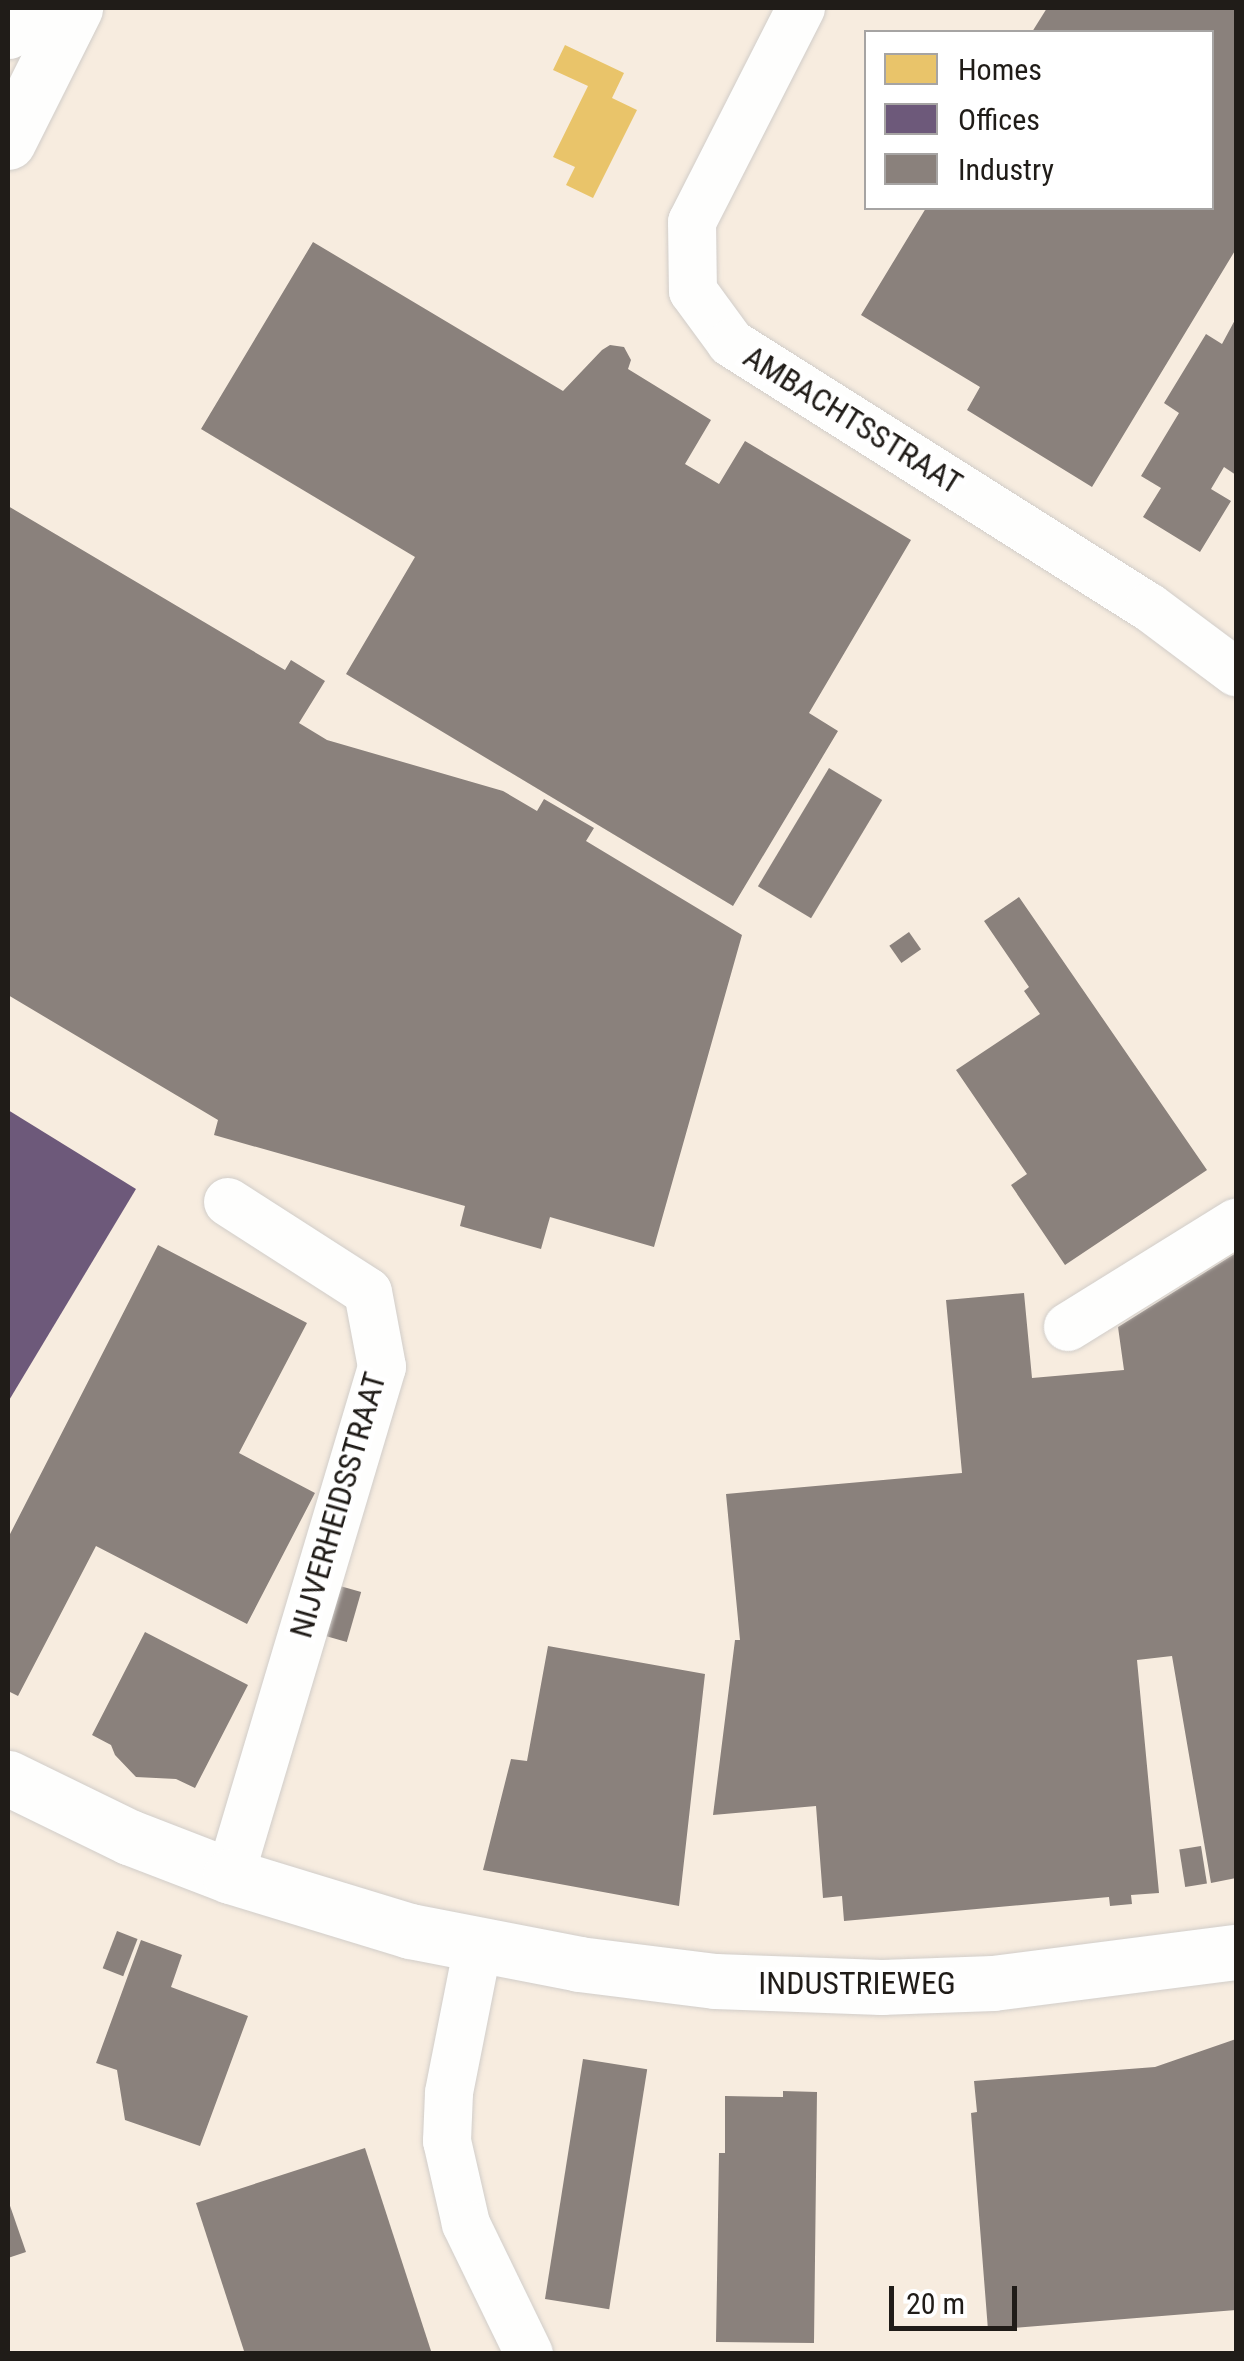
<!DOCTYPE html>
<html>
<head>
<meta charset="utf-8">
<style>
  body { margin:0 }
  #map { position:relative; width:1244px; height:2361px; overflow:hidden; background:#faf5f0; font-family:"Roboto Condensed",sans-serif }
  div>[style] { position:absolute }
  .built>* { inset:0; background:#f7ecdf }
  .homes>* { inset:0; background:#e9c46a }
  .offices>* { inset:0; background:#6d597a }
  .industry>* { inset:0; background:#8a817c; transform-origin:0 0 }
  .roads { filter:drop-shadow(0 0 2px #d1cdc9) drop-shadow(0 0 2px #d1cdc9) }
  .minor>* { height:48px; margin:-24px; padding:0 24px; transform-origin:24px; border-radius:24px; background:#fefefd }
  .tertiary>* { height:55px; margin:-27.5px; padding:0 27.5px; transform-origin:27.5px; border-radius:27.5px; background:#fefefd }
  .primary>* { height:55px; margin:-27.5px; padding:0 27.5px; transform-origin:27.5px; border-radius:27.5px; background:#fefefd }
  span { translate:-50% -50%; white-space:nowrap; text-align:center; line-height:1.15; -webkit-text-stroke:10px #fff; paint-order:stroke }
  .street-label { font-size:32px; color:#201c18 }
  .frame { position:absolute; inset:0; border:10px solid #201c18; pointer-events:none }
  .legend { position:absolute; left:864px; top:30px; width:350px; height:180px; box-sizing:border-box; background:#fff; border:2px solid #a6a4a3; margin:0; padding:12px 18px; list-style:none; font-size:30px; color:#201c18 }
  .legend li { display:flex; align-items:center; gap:20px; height:50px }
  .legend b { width:50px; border:2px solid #a6a4a3 }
  .scale { position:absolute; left:889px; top:2286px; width:128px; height:45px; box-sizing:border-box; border:5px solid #201c18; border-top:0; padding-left:12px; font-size:30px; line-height:35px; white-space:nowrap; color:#201c18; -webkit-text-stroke:8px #fff; paint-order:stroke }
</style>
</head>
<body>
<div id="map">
  <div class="built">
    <div style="clip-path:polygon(evenodd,8px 8px,1236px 8px,1236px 2353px,8px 2354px,8px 8px,866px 32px,1212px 32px,1212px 208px,866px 208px,866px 32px)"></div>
  </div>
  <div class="homes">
    <div style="clip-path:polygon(565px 45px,624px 73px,612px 98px,637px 110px,593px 198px,566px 185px,575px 167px,553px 157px,588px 86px,553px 70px)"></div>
  </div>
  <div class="offices">
    <div style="clip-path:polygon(8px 1110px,136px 1189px,8px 1402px)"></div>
  </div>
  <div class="industry">
    <div style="clip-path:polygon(1047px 8px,1236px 8px,1236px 249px,1092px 487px,967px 410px,980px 387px,861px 315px,926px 208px,1212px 208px,1212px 32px,1032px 32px)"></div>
    <div style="clip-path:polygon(313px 242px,563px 391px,602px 350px,610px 345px,624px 347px,631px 360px,628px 369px,711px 420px,685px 464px,719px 484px,745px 441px,911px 540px,809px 713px,838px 731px,733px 906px,346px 674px,415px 557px,201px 429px)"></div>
    <div style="clip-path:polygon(1236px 318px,1236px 475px,1224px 467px,1211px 489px,1231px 501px,1200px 552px,1143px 517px,1161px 488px,1141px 476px,1179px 413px,1164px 403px,1206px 334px,1222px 344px)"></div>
    <div style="clip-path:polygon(8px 506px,285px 670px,291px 660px,325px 681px,299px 723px,327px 740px,503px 791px,537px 811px,544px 799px,594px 828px,586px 841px,742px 935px,654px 1247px,550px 1217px,541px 1249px,460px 1226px,465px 1206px,214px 1135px,218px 1120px,8px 995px)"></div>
    <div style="left:829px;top:768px;width:62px;height:138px;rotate:31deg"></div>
    <div style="clip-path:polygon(1019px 897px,1207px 1170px,1065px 1265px,1011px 1185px,1027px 1174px,956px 1070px,1040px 1014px,1024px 991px,1029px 987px,984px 921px)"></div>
    <div style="left:909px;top:932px;width:21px;height:24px;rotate:55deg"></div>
    <div style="clip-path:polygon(158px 1245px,307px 1323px,239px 1453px,315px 1493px,247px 1624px,96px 1546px,18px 1696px,8px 1691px,8px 1538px)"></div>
    <div style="clip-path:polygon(1236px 1253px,1236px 1878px,1211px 1883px,1172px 1656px,1137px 1660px,1159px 1893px,1131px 1895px,1132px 1904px,1110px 1906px,1109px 1897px,844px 1921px,842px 1896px,823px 1898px,816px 1806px,713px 1815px,735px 1640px,740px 1640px,726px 1494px,962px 1473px,946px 1300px,1024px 1293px,1032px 1378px,1124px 1370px,1118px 1327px)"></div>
    <div style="left:340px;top:1586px;width:22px;height:52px;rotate:16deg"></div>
    <div style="clip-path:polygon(145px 1632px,248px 1685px,195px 1788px,176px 1779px,136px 1777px,115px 1755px,111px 1745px,92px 1735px)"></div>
    <div style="clip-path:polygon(548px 1646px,705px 1674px,679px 1906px,483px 1870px,511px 1759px,527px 1761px)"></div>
    <div style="left:1201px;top:1846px;width:38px;height:22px;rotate:81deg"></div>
    <div style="left:117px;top:1931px;width:22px;height:40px;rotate:21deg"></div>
    <div style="clip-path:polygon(141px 1940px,182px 1955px,171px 1987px,248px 2016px,200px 2146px,125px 2120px,117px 2070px,96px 2063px)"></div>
    <div style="clip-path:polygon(1236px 2039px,1236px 2310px,988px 2330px,971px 2113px,977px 2112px,974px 2081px,1155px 2067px)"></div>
    <div style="left:583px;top:2059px;width:65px;height:243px;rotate:9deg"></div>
    <div style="clip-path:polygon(783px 2091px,817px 2092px,814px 2343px,716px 2342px,719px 2153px,725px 2153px,725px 2096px,783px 2097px)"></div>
    <div style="clip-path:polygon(365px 2148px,432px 2354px,245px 2354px,196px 2203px)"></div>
    <div style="clip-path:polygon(8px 2200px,26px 2252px,8px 2258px)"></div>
  </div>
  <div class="roads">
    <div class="minor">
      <div style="left:801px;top:8px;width:240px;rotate:117deg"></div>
      <div style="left:692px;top:222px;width:69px;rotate:89.2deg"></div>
      <div style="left:693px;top:291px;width:64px;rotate:53.8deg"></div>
      <div style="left:731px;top:343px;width:494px;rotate:32.3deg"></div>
      <div style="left:1149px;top:607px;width:109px;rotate:36.8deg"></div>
      <div style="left:228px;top:1202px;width:166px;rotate:32.7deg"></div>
      <div style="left:368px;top:1292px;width:76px;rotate:79.4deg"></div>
      <div style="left:382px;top:1367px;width:531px;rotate:106.63deg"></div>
      <div style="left:1068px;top:1327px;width:198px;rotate:-31.8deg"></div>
      <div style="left:478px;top:1946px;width:150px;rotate:101.2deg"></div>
      <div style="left:449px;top:2093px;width:48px;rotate:92.4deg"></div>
      <div style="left:447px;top:2141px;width:85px;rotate:77.1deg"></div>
      <div style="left:466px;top:2224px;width:144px;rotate:64.1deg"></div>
    </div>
    <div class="tertiary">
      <div style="left:8px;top:1778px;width:135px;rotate:26deg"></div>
      <div style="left:129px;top:1837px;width:108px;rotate:21.1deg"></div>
      <div style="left:230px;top:1876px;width:188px;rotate:17deg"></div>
      <div style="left:410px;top:1931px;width:172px;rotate:11deg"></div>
      <div style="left:579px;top:1964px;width:137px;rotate:7.1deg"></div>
      <div style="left:715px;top:1981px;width:166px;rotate:2.1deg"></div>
      <div style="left:881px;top:1987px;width:112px;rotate:-2deg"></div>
      <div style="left:993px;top:1983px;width:245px;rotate:-7.3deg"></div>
    </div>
    <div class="primary">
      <div style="left:8px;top:31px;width:25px;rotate:-64deg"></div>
      <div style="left:8px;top:142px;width:150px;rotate:-63.4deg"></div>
    </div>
  </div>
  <div class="street-label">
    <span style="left:853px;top:420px;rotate:32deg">AMBACHTSSTRAAT</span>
    <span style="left:338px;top:1505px;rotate:-74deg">NIJVERHEIDSSTRAAT</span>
    <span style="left:857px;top:1983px">INDUSTRIEWEG</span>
  </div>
  <div class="frame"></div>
  <ul class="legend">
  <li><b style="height:28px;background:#e9c46a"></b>Homes</li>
  <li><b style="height:28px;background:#6d597a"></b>Offices</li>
  <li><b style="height:28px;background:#8a817c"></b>Industry</li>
  </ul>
  <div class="scale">20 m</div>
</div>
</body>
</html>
